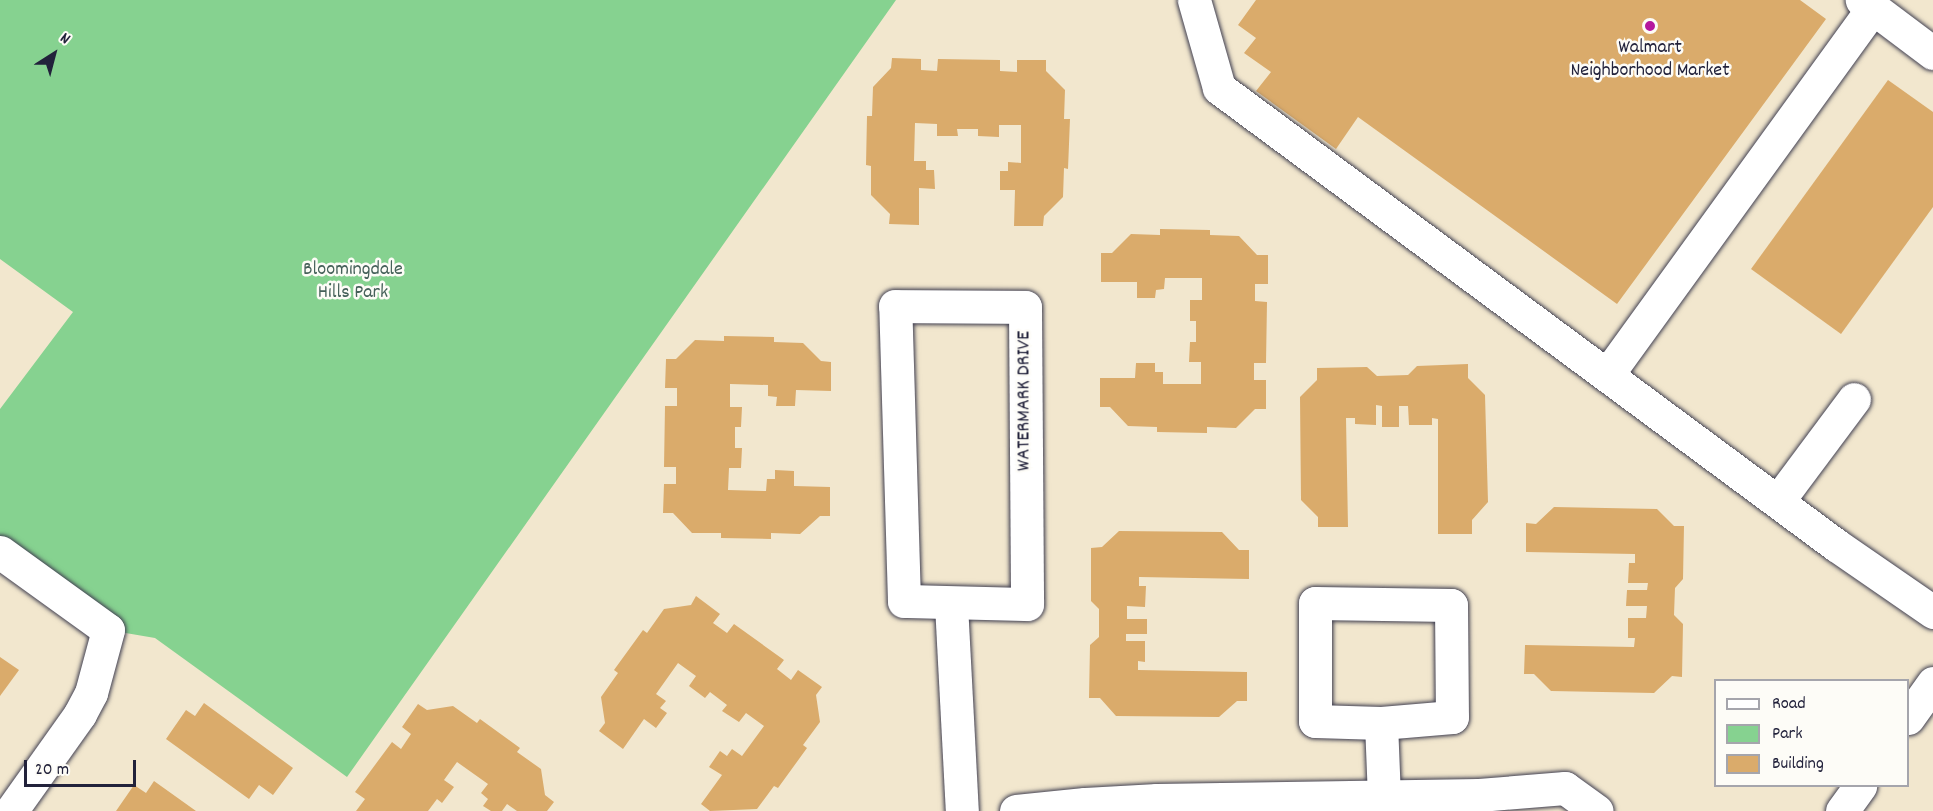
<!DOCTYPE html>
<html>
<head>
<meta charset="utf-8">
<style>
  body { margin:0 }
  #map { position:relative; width:1933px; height:811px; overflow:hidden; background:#f2e7ce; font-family:Dekko,sans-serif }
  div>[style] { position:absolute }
  .green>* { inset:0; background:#86d290 }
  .building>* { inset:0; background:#daab6b }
  .roads { filter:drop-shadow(0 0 2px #414051) drop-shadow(0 0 2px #414051) }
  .minor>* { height:33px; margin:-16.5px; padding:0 16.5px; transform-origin:16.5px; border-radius:16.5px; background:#fff }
  .dots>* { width:16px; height:16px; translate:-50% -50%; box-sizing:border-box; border:3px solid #fdfcf7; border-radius:50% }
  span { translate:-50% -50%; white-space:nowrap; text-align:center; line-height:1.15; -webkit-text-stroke:5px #fdfcf7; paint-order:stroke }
  .poi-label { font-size:20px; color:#22223b }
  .park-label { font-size:20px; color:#456059 }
  .street-label { font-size:20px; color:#22223b }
  .legend { position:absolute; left:1714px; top:679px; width:195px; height:108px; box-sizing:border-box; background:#fdfcf7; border:2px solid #a5a5ac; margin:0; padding:8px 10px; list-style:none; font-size:18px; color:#22223b }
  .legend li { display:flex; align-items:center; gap:12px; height:30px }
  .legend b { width:30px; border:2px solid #a5a5ac }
  .north { position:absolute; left:24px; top:24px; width:60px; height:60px; -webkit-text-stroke:4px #fdfcf7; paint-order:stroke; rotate:36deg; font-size:16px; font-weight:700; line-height:24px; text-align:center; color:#22223b }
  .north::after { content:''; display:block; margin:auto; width:21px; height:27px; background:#22223b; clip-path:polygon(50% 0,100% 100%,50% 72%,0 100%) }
  .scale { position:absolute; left:24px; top:760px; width:112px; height:27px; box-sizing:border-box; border:3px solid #22223b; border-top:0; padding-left:8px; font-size:18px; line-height:21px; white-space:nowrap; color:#22223b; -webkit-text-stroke:4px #fdfcf7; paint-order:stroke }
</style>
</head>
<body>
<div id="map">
  <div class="green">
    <div style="clip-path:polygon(0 0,896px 0,347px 777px,155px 638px,108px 630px,0 552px,0 409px,73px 312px,0 259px)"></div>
  </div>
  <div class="building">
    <div style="clip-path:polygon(1256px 0,1800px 0,1826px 19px,1617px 304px,1358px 117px,1336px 149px,1256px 91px,1271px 72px,1244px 53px,1256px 38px,1238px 25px)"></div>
    <div style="clip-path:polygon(892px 58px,921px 59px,921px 70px,937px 71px,938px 59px,1000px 60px,1000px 71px,1017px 72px,1017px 60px,1046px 60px,1046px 71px,1065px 90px,1064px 119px,1070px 119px,1068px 169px,1064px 168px,1063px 197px,1044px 216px,1043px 226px,1014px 226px,1015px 190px,1000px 190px,1000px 171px,1008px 171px,1008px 162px,1021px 163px,1021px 125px,999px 125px,999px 137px,978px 136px,978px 129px,957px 129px,958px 136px,937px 136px,937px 124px,915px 123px,914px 161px,926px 161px,926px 170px,934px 170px,935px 189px,919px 188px,919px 225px,889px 224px,890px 214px,871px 195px,871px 166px,866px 165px,867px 116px,872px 116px,873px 87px,891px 68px)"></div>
    <div style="clip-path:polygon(1888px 80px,1933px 112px,1933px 207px,1841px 334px,1751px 269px)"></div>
    <div style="clip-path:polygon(1160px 229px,1210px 230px,1210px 235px,1239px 236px,1257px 255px,1268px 255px,1268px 284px,1255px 284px,1255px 301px,1267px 302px,1266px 363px,1254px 363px,1254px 380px,1266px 380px,1266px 409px,1255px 409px,1236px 428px,1207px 427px,1207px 433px,1157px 432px,1157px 427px,1128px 426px,1110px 407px,1100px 407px,1100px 378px,1135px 378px,1136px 363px,1155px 363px,1155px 372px,1163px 372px,1163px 384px,1201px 384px,1201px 362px,1189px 362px,1190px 342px,1196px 342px,1196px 321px,1190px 321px,1190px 300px,1202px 300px,1202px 278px,1165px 278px,1164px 289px,1156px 290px,1155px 298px,1137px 298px,1137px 282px,1101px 282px,1101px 253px,1112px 253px,1131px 234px,1160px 235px)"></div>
    <div style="clip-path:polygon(724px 336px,774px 337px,774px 342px,803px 343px,821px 361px,831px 362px,831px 391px,796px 390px,795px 406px,776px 406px,777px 397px,768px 396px,768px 385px,730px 384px,730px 407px,742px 407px,741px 427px,735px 427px,735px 448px,742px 448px,741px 468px,729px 468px,728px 490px,766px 491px,767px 479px,775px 479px,775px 470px,794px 471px,794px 486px,830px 487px,830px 516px,820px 516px,800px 534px,771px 533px,771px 539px,721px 538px,721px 533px,692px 533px,673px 513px,663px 513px,664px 484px,676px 484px,676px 467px,664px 467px,665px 406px,677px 406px,677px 388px,665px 388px,666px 359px,676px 359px,695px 340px,724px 341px)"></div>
    <div style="clip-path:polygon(1468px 364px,1468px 378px,1485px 395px,1488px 502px,1472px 520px,1472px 534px,1438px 534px,1438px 419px,1432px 418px,1432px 425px,1409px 425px,1408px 406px,1399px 406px,1399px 427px,1382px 427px,1382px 406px,1376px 405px,1376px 425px,1355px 424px,1355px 418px,1346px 418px,1348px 527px,1318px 527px,1318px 517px,1301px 500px,1300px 397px,1317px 380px,1317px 368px,1367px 367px,1377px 376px,1408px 375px,1417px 366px)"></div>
    <div style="clip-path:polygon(1554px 507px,1657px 509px,1674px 526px,1684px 526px,1683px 579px,1675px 588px,1674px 615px,1683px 624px,1682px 677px,1672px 676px,1654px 693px,1551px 691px,1534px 674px,1524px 674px,1525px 645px,1634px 647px,1635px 638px,1628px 638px,1628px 618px,1646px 618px,1647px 606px,1626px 606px,1627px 590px,1647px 590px,1648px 583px,1628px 583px,1629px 563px,1635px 563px,1635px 554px,1526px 552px,1526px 523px,1536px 524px)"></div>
    <div style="clip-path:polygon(1119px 531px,1222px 532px,1239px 550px,1249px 550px,1249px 579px,1139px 577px,1139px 586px,1146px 586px,1145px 607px,1127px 606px,1127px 619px,1147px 619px,1147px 634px,1126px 634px,1126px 641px,1145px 641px,1145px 662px,1138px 661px,1138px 670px,1247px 672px,1247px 701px,1237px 701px,1219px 717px,1116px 716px,1100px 698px,1089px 698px,1090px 645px,1099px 637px,1099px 609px,1091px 601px,1091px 548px,1102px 547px)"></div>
    <div style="clip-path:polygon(696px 596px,720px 614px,713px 623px,727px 633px,734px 624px,784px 660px,777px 669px,791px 680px,798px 670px,822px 687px,816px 695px,820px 722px,803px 745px,807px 748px,778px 788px,774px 786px,757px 809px,710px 811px,701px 804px,722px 775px,709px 767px,720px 751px,727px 756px,732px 749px,742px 756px,764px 726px,746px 713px,739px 722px,722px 711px,727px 705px,710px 692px,705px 698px,689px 686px,696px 676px,678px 663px,656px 694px,666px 701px,660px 708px,667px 713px,656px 728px,644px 719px,623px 749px,599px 731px,605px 723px,601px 697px,618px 673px,614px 670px,643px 630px,647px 633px,664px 609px,691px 605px)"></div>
    <div style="clip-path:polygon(0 657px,19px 670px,0 696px)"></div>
    <div style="clip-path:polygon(204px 703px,293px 768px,273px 795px,259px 785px,249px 799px,166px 739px,186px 710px,195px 716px)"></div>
    <div style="clip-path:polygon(418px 704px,427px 710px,453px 706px,477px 723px,480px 719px,520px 748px,517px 752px,541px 769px,545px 795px,554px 802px,547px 811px,517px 811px,507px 804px,502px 811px,491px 811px,483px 806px,488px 799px,481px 793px,488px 784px,457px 762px,444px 780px,454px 787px,442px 803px,437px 799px,428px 811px,356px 811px,365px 799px,355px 792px,392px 742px,401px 749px,411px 734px,402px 727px)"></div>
    <div style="clip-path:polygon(154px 781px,196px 811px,116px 811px,134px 785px,146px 793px)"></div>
  </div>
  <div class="roads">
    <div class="minor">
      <div style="left:1194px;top:0;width:91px;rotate:74.1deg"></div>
      <div style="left:1219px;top:88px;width:768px;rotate:36.53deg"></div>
      <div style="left:1836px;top:545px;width:118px;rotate:34.6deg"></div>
      <div style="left:1873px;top:8px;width:75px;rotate:36.9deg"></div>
      <div style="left:895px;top:306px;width:130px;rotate:0.4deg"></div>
      <div style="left:1025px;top:307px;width:297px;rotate:89.6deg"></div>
      <div style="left:1027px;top:604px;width:123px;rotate:-178.6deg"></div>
      <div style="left:904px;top:601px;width:295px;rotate:-91.7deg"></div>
      <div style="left:1607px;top:375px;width:453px;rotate:-54.1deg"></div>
      <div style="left:1873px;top:8px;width:14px;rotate:-144deg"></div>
      <div style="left:1778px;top:501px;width:127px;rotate:-53.3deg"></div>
      <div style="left:0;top:552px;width:133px;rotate:35.8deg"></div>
      <div style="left:108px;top:630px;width:65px;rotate:105.1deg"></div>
      <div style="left:91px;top:693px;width:24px;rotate:118deg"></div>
      <div style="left:80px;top:714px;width:119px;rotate:125.4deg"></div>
      <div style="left:951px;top:604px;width:207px;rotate:87deg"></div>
      <div style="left:1908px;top:718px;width:43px;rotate:-54.5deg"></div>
      <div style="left:1381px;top:723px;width:66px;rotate:-178.3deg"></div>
      <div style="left:1315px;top:721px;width:118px;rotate:-90deg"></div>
      <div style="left:1315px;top:603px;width:136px;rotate:0.8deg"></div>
      <div style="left:1451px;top:605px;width:112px;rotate:89.5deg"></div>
      <div style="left:1452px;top:717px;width:71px;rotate:175.2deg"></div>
      <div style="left:1381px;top:723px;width:74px;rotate:87.7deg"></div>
      <div style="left:1016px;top:811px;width:69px;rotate:-5.8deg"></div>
      <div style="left:1085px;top:804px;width:72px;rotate:-3.2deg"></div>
      <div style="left:1157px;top:800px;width:322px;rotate:-0.9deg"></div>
      <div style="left:1479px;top:795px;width:86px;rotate:-4.7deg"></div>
      <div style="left:1565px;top:788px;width:39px;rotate:36deg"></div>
      <div style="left:1842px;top:811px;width:31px;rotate:-54deg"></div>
    </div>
  </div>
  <div class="dots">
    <div style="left:1650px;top:26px;background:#b5179e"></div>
  </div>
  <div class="poi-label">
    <span style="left:1650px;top:60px">Walmart<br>Neighborhood Market</span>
  </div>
  <div class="park-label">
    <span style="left:353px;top:282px">Bloomingdale<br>Hills Park</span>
  </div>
  <div class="street-label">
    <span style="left:1025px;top:401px;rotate:-90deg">WATERMARK DRIVE</span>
  </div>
  <ul class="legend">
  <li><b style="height:8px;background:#fff"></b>Road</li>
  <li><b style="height:16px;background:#86d290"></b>Park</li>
  <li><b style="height:16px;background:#daab6b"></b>Building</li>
  </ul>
  <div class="north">N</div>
  <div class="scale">20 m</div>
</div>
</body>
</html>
